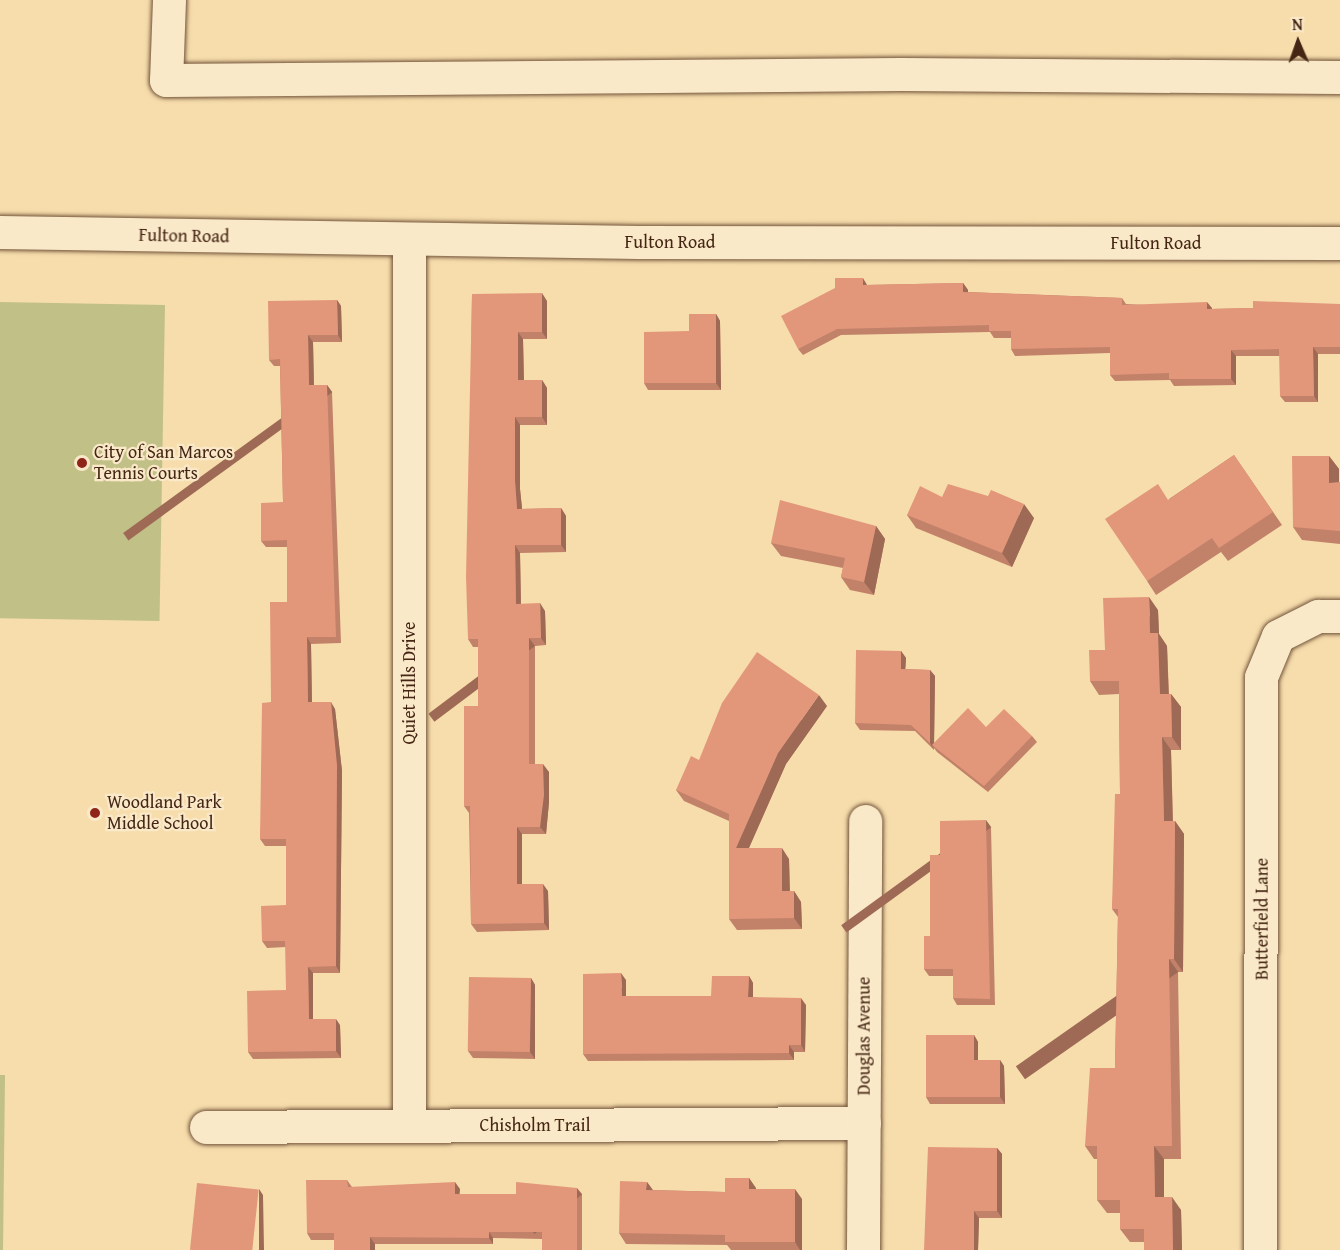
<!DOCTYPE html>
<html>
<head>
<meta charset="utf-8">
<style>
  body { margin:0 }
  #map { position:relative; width:1340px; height:1250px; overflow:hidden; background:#f7ddac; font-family:"Gentium Book Plus",serif }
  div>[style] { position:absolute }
  .green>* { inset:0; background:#c0c087; transform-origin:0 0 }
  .roads { filter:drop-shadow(0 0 2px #72543a) drop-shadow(0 0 2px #72543a) }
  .minor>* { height:33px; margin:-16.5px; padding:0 16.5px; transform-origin:16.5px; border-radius:16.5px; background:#fae9c9 }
  .wall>* { inset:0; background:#c2826a }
  .shaded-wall>* { inset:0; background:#9e6a56; transform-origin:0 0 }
  .building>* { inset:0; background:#e2977b; transform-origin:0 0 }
  .dots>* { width:16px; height:16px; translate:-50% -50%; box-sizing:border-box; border:3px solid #fae9c9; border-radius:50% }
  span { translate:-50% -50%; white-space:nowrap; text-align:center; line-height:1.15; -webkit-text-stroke:4.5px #fae9c9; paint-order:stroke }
  .street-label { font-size:18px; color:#452614 }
  .poi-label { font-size:18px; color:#452614 }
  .left { translate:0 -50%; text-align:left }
  .north { position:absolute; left:1268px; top:12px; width:60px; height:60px; -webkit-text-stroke:4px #fae9c9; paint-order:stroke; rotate:358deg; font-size:16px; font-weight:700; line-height:24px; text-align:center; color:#452614 }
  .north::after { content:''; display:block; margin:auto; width:21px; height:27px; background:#452614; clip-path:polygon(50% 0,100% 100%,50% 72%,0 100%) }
</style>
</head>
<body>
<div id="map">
  <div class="green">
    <div style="left:165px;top:305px;width:316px;height:165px;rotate:91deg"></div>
    <div style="clip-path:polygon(0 1075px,5px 1075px,3px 1250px,0 1250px)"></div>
  </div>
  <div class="roads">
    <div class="minor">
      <div style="left:169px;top:0;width:80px;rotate:92.1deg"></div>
      <div style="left:166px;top:80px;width:735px;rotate:-0.47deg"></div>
      <div style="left:901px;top:74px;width:439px;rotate:0.4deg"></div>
      <div style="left:0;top:232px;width:639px;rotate:0.9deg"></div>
      <div style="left:639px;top:242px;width:701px;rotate:0.08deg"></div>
      <div style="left:409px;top:239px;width:887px;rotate:90deg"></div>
      <div style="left:206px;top:1127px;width:658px;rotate:-0.35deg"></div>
      <div style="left:863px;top:1250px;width:429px;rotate:-89.7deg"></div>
      <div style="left:1260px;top:1250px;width:573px;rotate:-89.9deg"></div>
      <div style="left:1261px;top:677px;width:44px;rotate:-67.5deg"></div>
      <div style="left:1278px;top:636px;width:45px;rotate:-26.6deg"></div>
      <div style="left:1318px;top:616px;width:22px"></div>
    </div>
  </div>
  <div class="wall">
    <div style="clip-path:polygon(963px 283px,968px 290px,968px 292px,1122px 298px,1126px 304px,1212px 309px,1253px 308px,1340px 304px,1340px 354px,1318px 354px,1318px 402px,1285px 402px,1280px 396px,1280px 356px,1236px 356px,1236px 385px,1174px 386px,1170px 380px,1115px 381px,1110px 375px,1110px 353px,1015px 356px,1011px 349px,1011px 338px,994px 338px,990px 332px,841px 335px,803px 355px,798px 349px,867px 285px)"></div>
    <div style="clip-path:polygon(472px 294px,547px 301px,547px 339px,523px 339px,524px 380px,542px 380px,547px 388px,547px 425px,520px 425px,520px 489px,522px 509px,561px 508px,566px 516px,566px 552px,520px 553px,521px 604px,545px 611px,546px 645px,535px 646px,535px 764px,549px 772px,549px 802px,546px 834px,522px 834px,522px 884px,548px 891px,549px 930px,477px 932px,471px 924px,469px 813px,464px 806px,478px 706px,478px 647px,473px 647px,468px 639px)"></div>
    <div style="clip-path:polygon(337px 300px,341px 306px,342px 342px,313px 342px,314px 385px,327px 385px,332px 392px,341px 643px,311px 644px,312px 702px,335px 709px,342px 771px,340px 973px,313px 973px,313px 1019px,340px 1025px,341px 1058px,253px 1059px,248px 1052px,286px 990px,286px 947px,267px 948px,262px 941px,286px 905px,286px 846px,265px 846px,260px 839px,271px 702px,287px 602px,287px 547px,266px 547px,261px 541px,283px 502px,280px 366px,274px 366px,269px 360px)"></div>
    <div style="clip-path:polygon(716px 314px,720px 321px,721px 390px,648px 390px,644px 383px,689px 331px)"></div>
    <div style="clip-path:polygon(1234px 455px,1282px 525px,1228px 561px,1221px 552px,1156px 595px,1147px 581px,1169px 499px)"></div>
    <div style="clip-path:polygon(1329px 456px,1339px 469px,1339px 482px,1340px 482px,1340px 544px,1302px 540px,1293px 527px)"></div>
    <div style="clip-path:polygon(942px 497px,1034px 518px,1012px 567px,916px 528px,907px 515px)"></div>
    <div style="clip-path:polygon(876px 526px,885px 539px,874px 595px,850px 590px,841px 577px,843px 568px,781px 556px,771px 543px)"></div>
    <div style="clip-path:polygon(1158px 610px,1159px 634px,1167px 646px,1169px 694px,1171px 694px,1181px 707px,1181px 750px,1171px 750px,1173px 821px,1175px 821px,1184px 834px,1183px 972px,1178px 972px,1181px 1159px,1164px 1159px,1164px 1197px,1181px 1210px,1182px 1250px,1144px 1250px,1144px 1242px,1130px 1242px,1120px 1229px,1120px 1213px,1107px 1213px,1097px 1200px,1097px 1159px,1094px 1159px,1085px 1146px,1115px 1068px,1118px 917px,1112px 909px,1120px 794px,1119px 694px,1099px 695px,1090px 681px,1105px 650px)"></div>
    <div style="clip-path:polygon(901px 651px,906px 658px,905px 669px,930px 670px,935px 676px,934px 743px,986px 727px,1032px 736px,1037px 742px,988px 792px,937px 752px,934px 748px,934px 750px,915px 731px,860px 730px,855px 723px)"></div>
    <div style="clip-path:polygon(827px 706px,786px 764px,749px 848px,789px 859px,790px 891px,794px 891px,801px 902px,802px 929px,737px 930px,729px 919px,729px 821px,684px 801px,676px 790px)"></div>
    <div style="clip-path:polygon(991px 827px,995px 1005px,957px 1005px,953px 998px,953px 976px,929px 976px,924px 969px,930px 936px,940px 855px)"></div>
    <div style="clip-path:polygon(749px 976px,753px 983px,753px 997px,806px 1005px,805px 1052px,794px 1052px,794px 1060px,588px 1061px,583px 1054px,626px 980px,626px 996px,711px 996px)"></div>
    <div style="clip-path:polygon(531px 978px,535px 985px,535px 1059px,473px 1058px,468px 1051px)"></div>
    <div style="clip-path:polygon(974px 1035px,978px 1042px,978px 1060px,1000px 1060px,1004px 1066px,1005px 1104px,930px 1104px,926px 1097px)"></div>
    <div style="clip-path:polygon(997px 1148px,1002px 1154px,1002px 1218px,979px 1218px,978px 1250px,924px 1250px)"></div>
    <div style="clip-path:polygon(749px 1178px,756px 1189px,802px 1199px,802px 1250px,731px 1250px,727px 1245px,626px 1244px,619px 1233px,647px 1182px,653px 1190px,725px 1192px)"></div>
    <div style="clip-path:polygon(347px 1180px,352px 1187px,460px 1189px,459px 1194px,582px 1194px,582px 1250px,542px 1250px,542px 1239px,493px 1238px,493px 1244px,375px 1244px,334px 1240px,311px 1240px,307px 1233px)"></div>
  </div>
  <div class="shaded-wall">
    <div style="clip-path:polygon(863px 278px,867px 285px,863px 285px)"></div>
    <div style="clip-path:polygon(963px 283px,968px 290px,968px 298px,963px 292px)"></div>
    <div style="clip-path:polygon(542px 293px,547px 301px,547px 339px,542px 332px)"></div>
    <div style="clip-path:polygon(337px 300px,341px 306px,342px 342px,338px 335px)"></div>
    <div style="clip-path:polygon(1207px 302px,1212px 308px,1212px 316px,1207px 309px)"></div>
    <div style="clip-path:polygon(716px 314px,720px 321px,721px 390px,716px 383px)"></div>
    <div style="clip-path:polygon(518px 332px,523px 339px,524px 387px,518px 380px)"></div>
    <div style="clip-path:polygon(308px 335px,313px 342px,314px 392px,309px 385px)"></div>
    <div style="clip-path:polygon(1313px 347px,1318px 354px,1318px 402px,1314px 396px)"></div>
    <div style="clip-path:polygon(1231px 350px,1236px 356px,1236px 385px,1231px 379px)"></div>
    <div style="clip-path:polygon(542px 380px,547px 388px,547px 425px,542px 417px)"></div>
    <div style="left:327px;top:385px;width:9px;height:252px;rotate:54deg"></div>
    <div style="clip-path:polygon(515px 417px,520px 425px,520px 489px,523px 517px,517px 509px,515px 481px)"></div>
    <div style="clip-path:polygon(1329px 456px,1339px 469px,1339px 496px,1329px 483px)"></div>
    <div style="clip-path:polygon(1024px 504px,1034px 518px,1012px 567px,1002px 553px)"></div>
    <div style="clip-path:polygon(561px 508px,566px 516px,566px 552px,561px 545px)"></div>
    <div style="clip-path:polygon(876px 526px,885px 539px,874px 595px,864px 582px)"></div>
    <div style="clip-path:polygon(515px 545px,520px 553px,521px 611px,516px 604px)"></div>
    <div style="clip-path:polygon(1149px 597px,1158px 610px,1159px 634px,1167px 646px,1169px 707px,1160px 694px,1150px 633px)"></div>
    <div style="clip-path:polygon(540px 603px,545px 611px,546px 645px,541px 638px)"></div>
    <div style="clip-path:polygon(307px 637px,311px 644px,312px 709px,308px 702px)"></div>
    <div style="left:529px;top:638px;width:10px;height:126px;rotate:53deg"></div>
    <div style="clip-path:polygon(901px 651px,906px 658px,905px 676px,901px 669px)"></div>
    <div style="clip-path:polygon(930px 670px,935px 676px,934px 747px,932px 745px,934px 750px,930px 743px)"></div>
    <div style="clip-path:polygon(1171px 694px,1181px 707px,1181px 750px,1172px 737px)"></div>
    <div style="clip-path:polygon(819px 695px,827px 706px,786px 764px,744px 859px,736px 848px,778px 753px)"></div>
    <div style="clip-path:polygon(331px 702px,335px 709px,342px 771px,340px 973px,336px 966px)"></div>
    <div style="clip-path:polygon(1162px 737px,1171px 750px,1173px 835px,1164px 821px)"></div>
    <div style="clip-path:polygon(543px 764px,549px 772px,549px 802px,546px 834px,540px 827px)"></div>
    <div style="left:986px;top:820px;width:9px;height:179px;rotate:54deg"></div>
    <div style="clip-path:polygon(1175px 821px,1184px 834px,1183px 972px,1174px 959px)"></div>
    <div style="clip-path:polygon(517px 827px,522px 834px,522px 892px,517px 884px)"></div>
    <div style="clip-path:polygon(782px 848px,789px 859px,790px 902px,782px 891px)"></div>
    <div style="clip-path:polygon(543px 884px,548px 891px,549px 930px,544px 923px)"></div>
    <div style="clip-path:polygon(794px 891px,801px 902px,802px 929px,794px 918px)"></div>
    <div style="left:1169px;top:959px;width:16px;height:187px;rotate:55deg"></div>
    <div style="clip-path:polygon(308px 967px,313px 973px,313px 1026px,309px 1019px)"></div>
    <div style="clip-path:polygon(621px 973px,626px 980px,626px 1003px,622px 996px)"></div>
    <div style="clip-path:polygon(749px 976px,753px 983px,753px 1004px,748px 997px)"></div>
    <div style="clip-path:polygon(531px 978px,535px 985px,535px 1059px,530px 1052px)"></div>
    <div style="clip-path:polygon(801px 998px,806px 1005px,805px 1052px,801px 1045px)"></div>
    <div style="clip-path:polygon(336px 1019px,340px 1025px,341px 1058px,336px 1051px)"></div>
    <div style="clip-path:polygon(974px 1035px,978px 1042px,978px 1067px,974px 1060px)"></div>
    <div style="clip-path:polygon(789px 1045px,794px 1052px,794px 1060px,789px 1053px)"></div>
    <div style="clip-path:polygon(1000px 1060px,1004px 1066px,1005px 1104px,1000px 1097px)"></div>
    <div style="clip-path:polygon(1154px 1146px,1164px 1159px,1164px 1210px,1155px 1197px)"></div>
    <div style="clip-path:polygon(997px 1148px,1002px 1154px,1002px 1218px,997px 1211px)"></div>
    <div style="clip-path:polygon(749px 1178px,756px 1188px,756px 1199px,749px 1189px)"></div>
    <div style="clip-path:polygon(455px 1182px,460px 1189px,459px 1200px,455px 1194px)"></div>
    <div style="clip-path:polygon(647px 1182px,654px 1192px,646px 1190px)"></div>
    <div style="left:577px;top:1188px;width:8px;height:62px;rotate:50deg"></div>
    <div style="clip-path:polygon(259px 1189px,263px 1195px,264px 1250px,259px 1250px)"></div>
    <div style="clip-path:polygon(795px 1189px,802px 1199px,802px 1250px,800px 1250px,795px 1242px)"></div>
    <div style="clip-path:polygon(1172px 1197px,1181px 1210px,1182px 1250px,1173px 1250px)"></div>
    <div style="clip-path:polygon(974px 1211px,979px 1218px,978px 1250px,974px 1250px)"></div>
    <div style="clip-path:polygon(489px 1232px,493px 1238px,493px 1244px,489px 1238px)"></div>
    <div style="clip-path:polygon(370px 1237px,375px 1244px,375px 1250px,370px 1250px)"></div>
  </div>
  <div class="building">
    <div style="clip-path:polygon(835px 278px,863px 278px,863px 285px,963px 283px,963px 292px,1122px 298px,1122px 305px,1207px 302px,1207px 309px,1253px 308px,1253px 301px,1340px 304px,1340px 347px,1313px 347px,1314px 396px,1280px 396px,1279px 349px,1231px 350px,1231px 379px,1169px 379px,1169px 373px,1110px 375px,1110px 347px,1011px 349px,1011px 331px,989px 331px,989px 325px,837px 329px,798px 349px,781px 316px,835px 288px)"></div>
    <div style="clip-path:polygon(542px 293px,542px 332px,518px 332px,518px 380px,542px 380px,542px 417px,515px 417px,515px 481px,517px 509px,561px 508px,561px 545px,515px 545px,516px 604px,540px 603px,541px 638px,529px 638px,529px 764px,543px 764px,544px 795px,540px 827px,517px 827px,517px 884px,543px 884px,544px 923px,471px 924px,470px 806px,464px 806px,464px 706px,478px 706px,478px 639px,468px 639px,466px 577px,472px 294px)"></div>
    <div style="clip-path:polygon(337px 300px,338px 335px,308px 335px,309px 385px,327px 385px,336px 637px,307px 637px,308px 702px,331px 702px,337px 765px,336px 966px,308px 967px,309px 1019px,336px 1019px,336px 1051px,248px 1052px,247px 991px,286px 990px,285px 941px,262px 941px,261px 906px,286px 905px,286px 839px,260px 839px,262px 703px,271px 702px,270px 602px,287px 602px,287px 540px,261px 541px,261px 503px,283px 502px,280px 359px,269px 360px,268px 301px)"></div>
    <div style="clip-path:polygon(689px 314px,716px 314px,716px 383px,644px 383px,644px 332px,689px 331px)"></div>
    <div style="clip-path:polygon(1234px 455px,1273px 512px,1219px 548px,1212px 538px,1147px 581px,1105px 519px,1158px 484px,1168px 500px)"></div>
    <div style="clip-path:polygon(1292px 456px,1329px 456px,1329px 483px,1340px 482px,1340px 531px,1293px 527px)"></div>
    <div style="clip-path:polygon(948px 484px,988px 496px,991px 490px,1024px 504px,1002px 553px,907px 515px,920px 486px,942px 497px)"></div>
    <div style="clip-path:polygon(780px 500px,876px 526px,864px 582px,841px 577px,845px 558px,771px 543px)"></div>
    <div style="clip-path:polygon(1149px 597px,1150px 633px,1158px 633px,1160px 694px,1171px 694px,1172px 737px,1162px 737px,1164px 821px,1175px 821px,1174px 959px,1169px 959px,1172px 1146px,1154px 1146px,1155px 1197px,1172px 1197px,1173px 1250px,1144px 1250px,1144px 1229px,1120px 1229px,1120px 1200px,1097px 1200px,1097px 1146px,1085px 1146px,1090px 1068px,1115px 1068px,1118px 909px,1112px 909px,1115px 794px,1120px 794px,1119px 681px,1090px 681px,1089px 650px,1105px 650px,1103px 598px)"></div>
    <div style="clip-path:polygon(856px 650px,901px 651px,901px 669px,930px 670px,930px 743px,911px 725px,855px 723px)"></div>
    <div style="clip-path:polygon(757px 652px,819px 695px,778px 753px,736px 848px,782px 848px,782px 891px,794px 891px,794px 918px,729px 919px,729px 814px,676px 790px,691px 756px,699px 760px,722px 703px)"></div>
    <div style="clip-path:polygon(968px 708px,986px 727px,1004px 709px,1032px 736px,984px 786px,932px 745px)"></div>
    <div style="clip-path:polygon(986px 820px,990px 999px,953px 998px,953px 969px,924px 969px,924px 936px,930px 936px,930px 855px,940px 855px,940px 821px)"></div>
    <div style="clip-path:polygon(621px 973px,622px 996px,711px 996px,712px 976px,749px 976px,748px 997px,801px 998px,801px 1045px,789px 1045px,789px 1053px,583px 1054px,583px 974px)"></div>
    <div style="left:469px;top:977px;width:62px;height:74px;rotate:1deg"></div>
    <div style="clip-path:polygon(926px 1035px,974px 1035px,974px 1060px,1000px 1060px,1000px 1097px,926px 1097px)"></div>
    <div style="clip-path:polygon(928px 1147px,997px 1148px,997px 1211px,974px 1211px,974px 1250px,924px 1250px)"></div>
    <div style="clip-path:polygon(725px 1178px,749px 1178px,749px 1189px,795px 1189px,795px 1242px,725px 1242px,725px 1235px,619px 1233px,620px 1181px,647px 1182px,646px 1190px,725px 1192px)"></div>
    <div style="clip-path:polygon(306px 1180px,347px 1180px,348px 1187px,455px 1182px,455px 1194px,516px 1194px,516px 1182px,577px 1188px,577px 1250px,542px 1250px,542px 1232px,489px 1232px,489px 1238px,370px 1237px,370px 1250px,334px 1250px,334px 1233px,307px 1233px)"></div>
    <div style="left:197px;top:1183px;width:62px;height:67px;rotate:6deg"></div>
  </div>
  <div class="dots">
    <div style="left:82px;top:463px;background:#8f2418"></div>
    <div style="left:95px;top:813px;background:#8f2418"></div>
  </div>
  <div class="street-label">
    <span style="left:184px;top:236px;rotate:1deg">Fulton Road</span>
    <span style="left:670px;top:242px">Fulton Road</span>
    <span style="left:1156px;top:243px">Fulton Road</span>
    <span style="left:409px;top:683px;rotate:-90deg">Quiet Hills Drive</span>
    <span style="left:1262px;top:919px;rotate:-90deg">Butterfield Lane</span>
    <span style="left:864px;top:1036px;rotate:-90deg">Douglas Avenue</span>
    <span style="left:535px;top:1125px">Chisholm Trail</span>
  </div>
  <div class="poi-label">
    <span class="left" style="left:94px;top:463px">City of San Marcos<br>Tennis Courts</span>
    <span class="left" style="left:107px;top:813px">Woodland Park<br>Middle School</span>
  </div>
  <div class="north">N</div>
</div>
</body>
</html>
